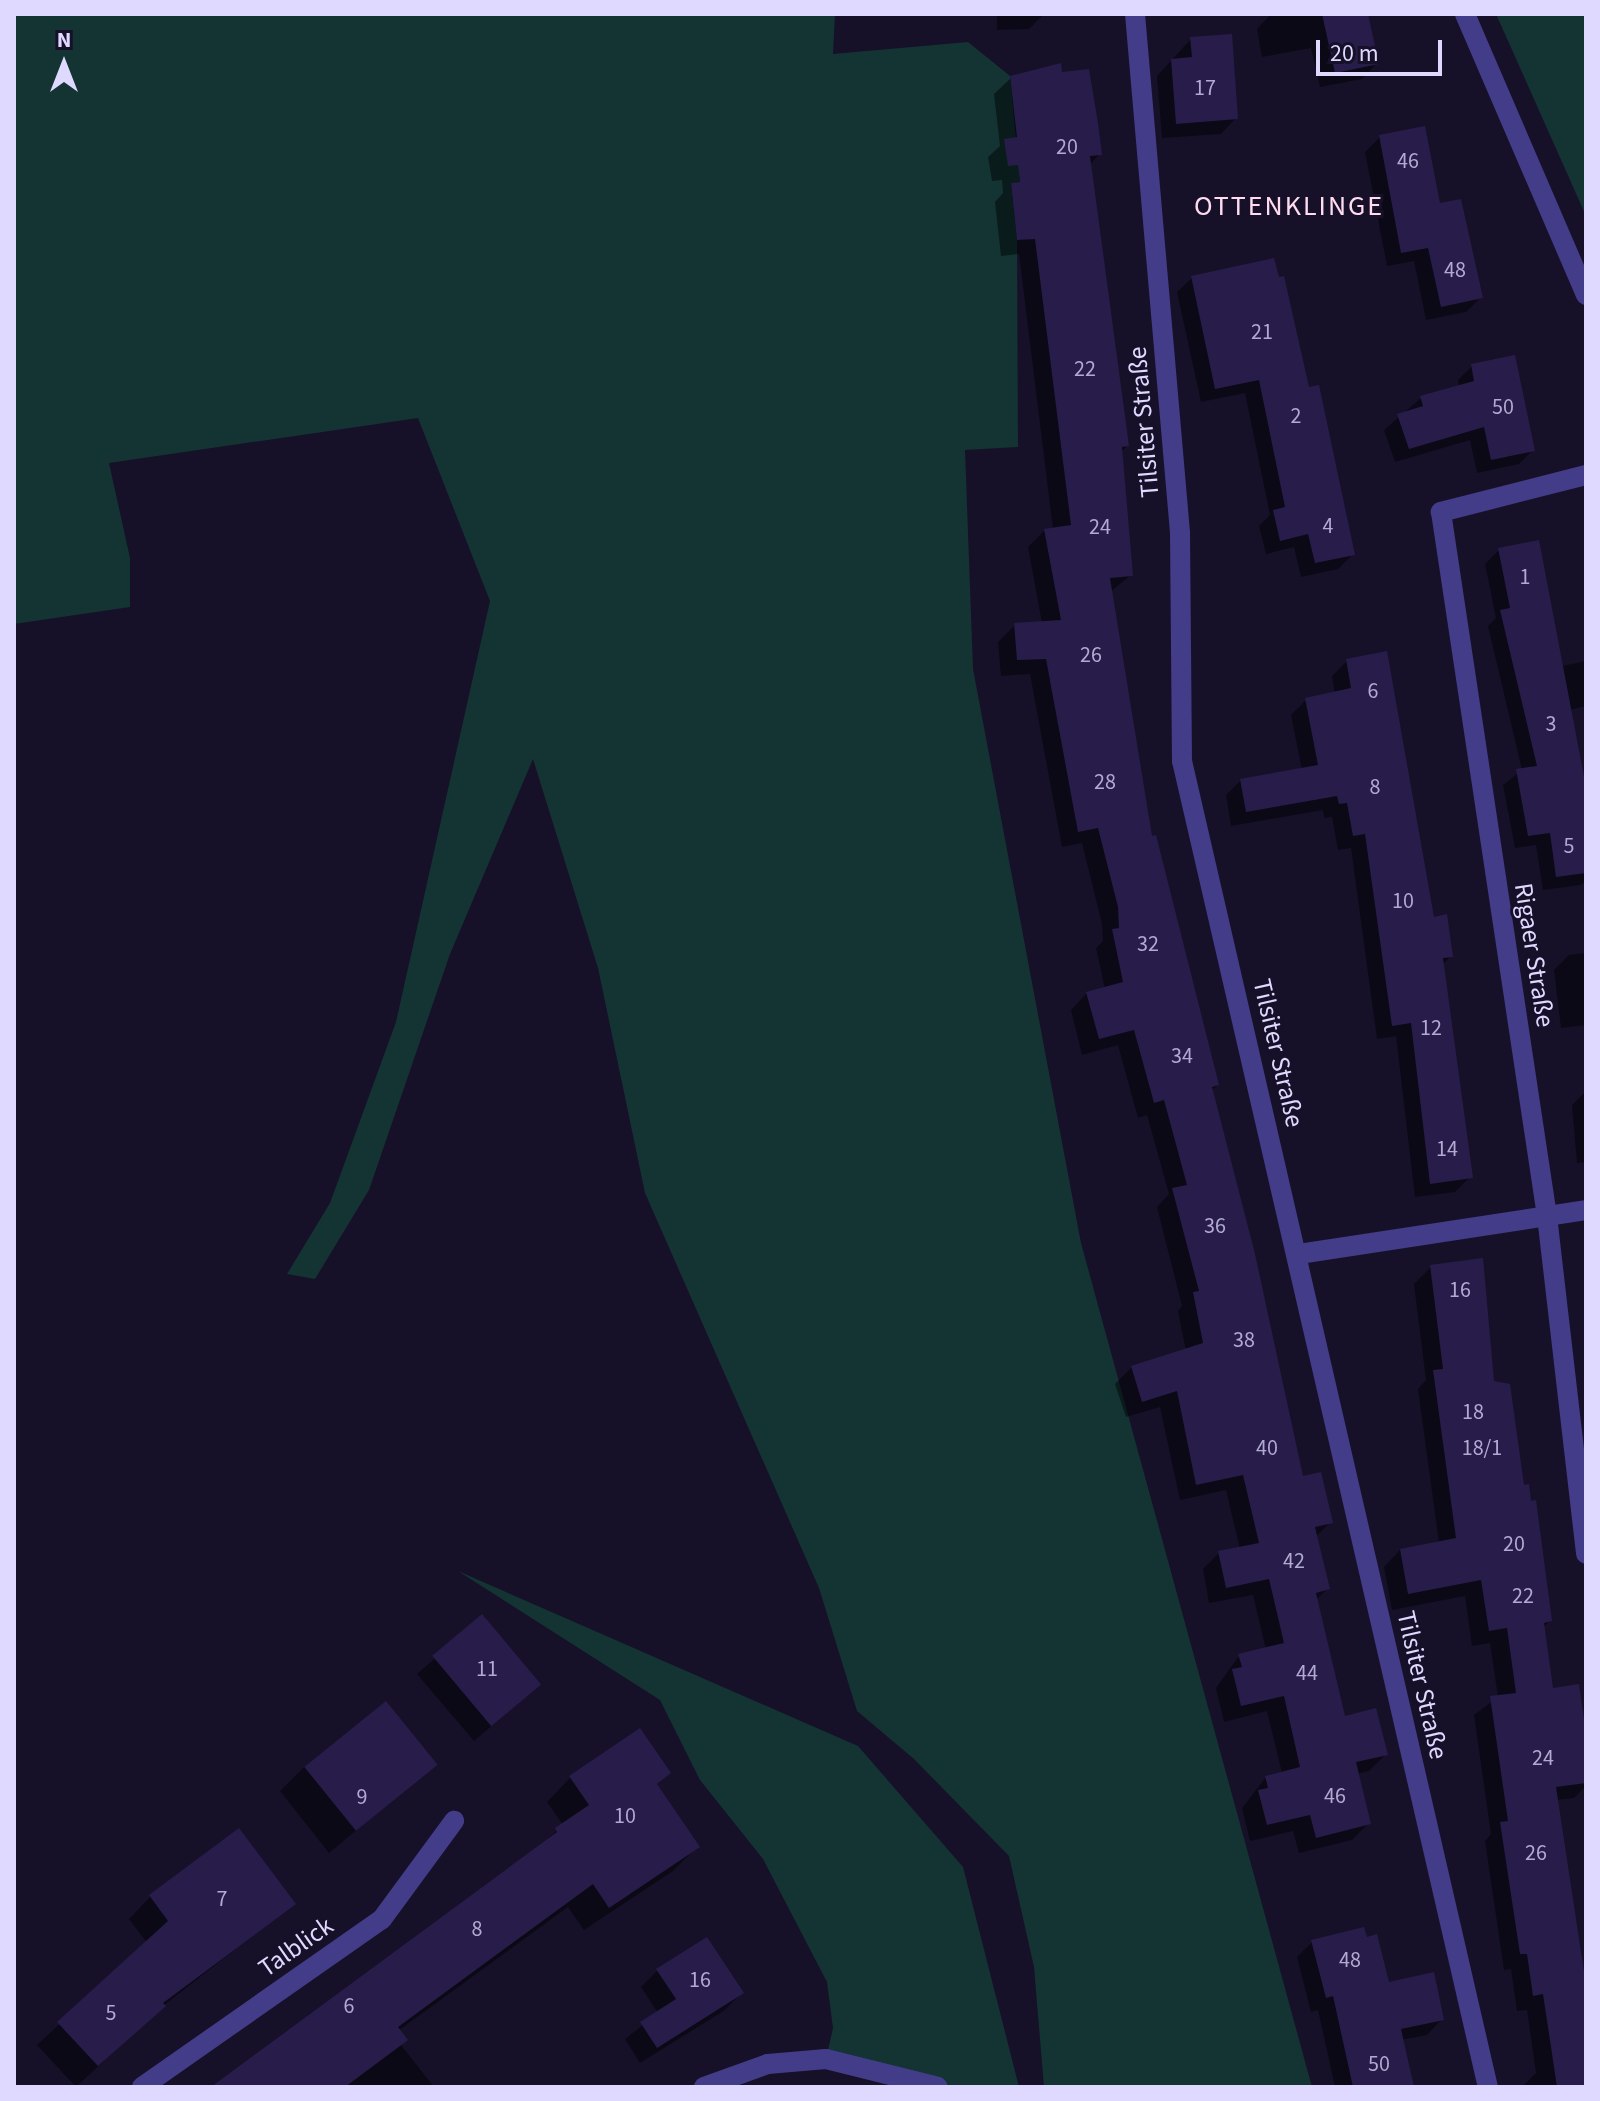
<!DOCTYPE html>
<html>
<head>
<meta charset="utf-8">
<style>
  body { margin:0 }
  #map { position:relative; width:1600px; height:2101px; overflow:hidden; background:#161129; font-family:"Source Sans 3",sans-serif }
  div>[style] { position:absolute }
  .green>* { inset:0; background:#143333 }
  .shadow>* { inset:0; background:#0007 }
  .building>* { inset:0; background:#281d4a; transform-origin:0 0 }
  .minor>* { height:20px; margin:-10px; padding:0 10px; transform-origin:10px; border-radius:10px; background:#433c88 }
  span { translate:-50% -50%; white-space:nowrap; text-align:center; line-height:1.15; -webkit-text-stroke:6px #161129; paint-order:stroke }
  .number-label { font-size:22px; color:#b1aad2 }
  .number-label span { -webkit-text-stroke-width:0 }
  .street-label { font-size:26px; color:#dfd9ff }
  .neighbourhood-label { font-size:28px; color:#ffdbf0; letter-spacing:2px }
  .frame { position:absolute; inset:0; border:16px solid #dfd9ff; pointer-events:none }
  .north { position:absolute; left:24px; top:24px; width:80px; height:80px; -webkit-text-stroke:6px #161129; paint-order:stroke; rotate:0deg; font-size:22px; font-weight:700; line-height:32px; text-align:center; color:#dfd9ff }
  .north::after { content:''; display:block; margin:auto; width:28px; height:36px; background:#dfd9ff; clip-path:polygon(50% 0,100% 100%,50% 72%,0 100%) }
  .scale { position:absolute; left:1316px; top:40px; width:126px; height:36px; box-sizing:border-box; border:4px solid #dfd9ff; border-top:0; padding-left:10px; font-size:24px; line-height:28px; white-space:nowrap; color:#dfd9ff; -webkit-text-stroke:6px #161129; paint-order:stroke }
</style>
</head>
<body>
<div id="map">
  <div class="green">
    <div style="clip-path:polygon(14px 14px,835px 14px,833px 54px,968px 42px,1010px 76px,1020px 182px,1011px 184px,1017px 240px,1018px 447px,965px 450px,973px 669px,1081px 1243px,1312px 2087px,1044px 2087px,1034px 1967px,1009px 1856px,914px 1759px,857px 1711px,819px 1588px,645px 1193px,598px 968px,533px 759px,450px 954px,369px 1190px,315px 1279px,287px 1274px,330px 1203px,396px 1022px,490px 601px,418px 418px,109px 463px,130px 558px,130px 607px,14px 624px)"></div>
    <div style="clip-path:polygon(1496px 14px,1586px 14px,1586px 216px)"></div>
    <div style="clip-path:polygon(458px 1571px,858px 1746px,963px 1867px,1019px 2087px,938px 2087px,826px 2059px,833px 2028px,827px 1982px,763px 1859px,700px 1780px,660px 1700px)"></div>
  </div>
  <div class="shadow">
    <div style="clip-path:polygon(997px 14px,1044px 14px,1029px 29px,997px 30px)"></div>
    <div style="clip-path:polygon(1271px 14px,1366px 14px,1377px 63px,1362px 79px,1320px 87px,1311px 48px,1262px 57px,1257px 29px)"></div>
    <div style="clip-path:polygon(1191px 39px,1236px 118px,1221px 134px,1162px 138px,1157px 76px)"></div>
    <div style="clip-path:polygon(1060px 74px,1100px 154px,1089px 165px,1127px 446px,1120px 453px,1131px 575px,1110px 592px,1151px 839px,1217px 1085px,1211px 1091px,1301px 1479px,1331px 1522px,1315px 1537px,1327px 1589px,1316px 1600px,1344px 1718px,1386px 1754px,1369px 1771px,1356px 1774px,1369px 1823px,1352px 1840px,1299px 1853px,1293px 1831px,1250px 1841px,1242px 1808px,1266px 1777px,1282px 1773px,1267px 1711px,1224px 1722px,1216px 1688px,1239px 1656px,1266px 1650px,1253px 1595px,1209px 1603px,1203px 1569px,1219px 1553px,1240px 1549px,1226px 1490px,1180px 1500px,1160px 1407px,1126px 1417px,1115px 1384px,1132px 1367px,1186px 1351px,1178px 1311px,1182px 1306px,1157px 1207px,1169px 1194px,1147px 1115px,1138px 1118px,1118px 1045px,1082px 1055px,1071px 1010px,1087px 993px,1105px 989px,1096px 948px,1103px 941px,1102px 924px,1082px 843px,1062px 847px,1030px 674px,1001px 676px,998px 642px,1015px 625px,1042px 623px,1028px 547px,1045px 530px,1053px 529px,1019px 254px,1001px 256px,995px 202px,1003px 193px,1002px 180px,992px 181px,988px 157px,1000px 146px,994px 94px,1011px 78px)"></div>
    <div style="clip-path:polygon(1380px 137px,1439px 206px,1481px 297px,1466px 312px,1426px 320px,1414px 261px,1387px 266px,1365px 152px)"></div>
    <div style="clip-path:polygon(1192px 278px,1307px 389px,1353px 554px,1338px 569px,1301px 577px,1294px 547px,1266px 554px,1259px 526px,1270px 515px,1245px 393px,1201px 402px,1177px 292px)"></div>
    <div style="clip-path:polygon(1472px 366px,1533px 450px,1519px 464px,1477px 473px,1470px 440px,1395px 462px,1384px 430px,1421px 398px,1459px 387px,1458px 380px)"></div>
    <div style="clip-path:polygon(1499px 550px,1562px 666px,1586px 661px,1586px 706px,1570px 710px,1586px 814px,1586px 880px,1581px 885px,1543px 890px,1536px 845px,1515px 848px,1503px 785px,1522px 770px,1488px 626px,1496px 618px,1485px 564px)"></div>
    <div style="clip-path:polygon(1347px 661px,1433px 919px,1451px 956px,1442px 965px,1470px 1177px,1455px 1192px,1415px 1197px,1396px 1036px,1377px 1039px,1351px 848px,1338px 850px,1332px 817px,1324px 818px,1323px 810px,1231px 826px,1226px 795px,1241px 780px,1302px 770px,1291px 715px,1306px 700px,1335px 694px,1332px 676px)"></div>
    <div style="clip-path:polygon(1586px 953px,1586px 1025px,1561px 1028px,1554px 970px,1569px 955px)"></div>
    <div style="clip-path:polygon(1586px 1091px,1586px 1162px,1577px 1163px,1572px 1105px)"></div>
    <div style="clip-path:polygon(1431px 1267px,1492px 1383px,1522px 1487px,1550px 1621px,1542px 1628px,1551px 1690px,1586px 1749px,1586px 1786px,1574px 1798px,1556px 1800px,1586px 1987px,1586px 2087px,1522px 2087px,1536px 2073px,1527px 2010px,1517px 2011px,1511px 1969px,1504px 1970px,1485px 1841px,1491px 1834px,1474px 1715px,1498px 1697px,1490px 1643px,1472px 1646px,1465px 1596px,1392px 1610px,1384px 1567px,1400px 1550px,1439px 1543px,1418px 1389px,1426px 1380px,1414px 1284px)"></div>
    <div style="clip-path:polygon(482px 1617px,522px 1700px,474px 1741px,417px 1674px)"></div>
    <div style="clip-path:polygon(435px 1765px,329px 1853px,280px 1791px,304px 1767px)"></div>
    <div style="clip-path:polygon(669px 1773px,656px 1786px,697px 1847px,673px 1871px,584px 1930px,568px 1907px,398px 2031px,401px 2045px,434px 2087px,216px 2087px,533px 1852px,563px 1825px,547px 1802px,570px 1778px)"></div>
    <div style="clip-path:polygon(150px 1897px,293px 1904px,163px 2006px,76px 2087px,37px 2045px,147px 1943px,129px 1919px)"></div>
    <div style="clip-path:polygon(1312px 1942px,1442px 2019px,1427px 2035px,1401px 2040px,1412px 2087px,1335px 2087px,1318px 2010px,1311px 2012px,1297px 1957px)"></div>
    <div style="clip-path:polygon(657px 1971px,741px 1993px,725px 2010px,640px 2063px,625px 2039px,658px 2013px,641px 1987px)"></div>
  </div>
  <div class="building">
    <div style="clip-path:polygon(1322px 14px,1368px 14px,1379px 64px,1335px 73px)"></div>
    <div style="clip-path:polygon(1232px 34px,1238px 119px,1176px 124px,1171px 59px,1192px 57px,1190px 37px)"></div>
    <div style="clip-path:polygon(1061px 63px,1062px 72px,1089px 69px,1098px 123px,1102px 155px,1090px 156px,1129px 446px,1122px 447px,1133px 576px,1110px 578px,1152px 836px,1156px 835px,1219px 1085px,1212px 1087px,1255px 1254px,1303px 1476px,1321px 1472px,1333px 1523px,1315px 1527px,1330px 1589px,1316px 1593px,1345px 1716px,1376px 1708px,1388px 1755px,1356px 1762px,1371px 1824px,1316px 1838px,1310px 1815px,1267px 1825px,1258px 1790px,1268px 1788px,1265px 1776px,1300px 1767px,1284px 1696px,1241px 1706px,1232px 1669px,1242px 1667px,1238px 1654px,1284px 1643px,1269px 1579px,1226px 1588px,1218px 1551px,1259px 1543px,1243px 1475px,1196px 1485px,1177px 1391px,1142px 1402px,1131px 1366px,1203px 1343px,1193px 1292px,1199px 1291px,1172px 1188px,1187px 1185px,1164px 1100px,1154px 1103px,1134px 1030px,1099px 1039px,1086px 992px,1123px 982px,1112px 929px,1119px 928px,1118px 907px,1098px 828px,1078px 832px,1046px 659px,1017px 660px,1014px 623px,1061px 620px,1044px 529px,1071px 525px,1035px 239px,1017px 240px,1011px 183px,1020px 182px,1018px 165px,1008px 166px,1004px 139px,1017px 137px,1010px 76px)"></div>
    <div style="clip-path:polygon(1425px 126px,1440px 203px,1461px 199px,1483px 298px,1441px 307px,1428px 248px,1401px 253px,1379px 135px)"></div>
    <div style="clip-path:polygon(1274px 258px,1279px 277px,1284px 276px,1309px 387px,1319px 385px,1355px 555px,1315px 563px,1308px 534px,1280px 541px,1273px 510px,1285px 507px,1259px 380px,1215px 389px,1191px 276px)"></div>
    <div style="clip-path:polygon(1515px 355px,1535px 451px,1491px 460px,1484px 427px,1409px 449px,1397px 414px,1423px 406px,1420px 396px,1474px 381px,1471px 364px)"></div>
    <div style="clip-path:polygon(1539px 540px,1586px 787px,1586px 873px,1556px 877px,1550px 833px,1528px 836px,1516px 769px,1537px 766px,1500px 610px,1510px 608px,1498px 548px)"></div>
    <div style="clip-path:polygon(1387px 651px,1434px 917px,1447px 914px,1453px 957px,1443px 958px,1473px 1178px,1430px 1184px,1411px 1023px,1392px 1026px,1365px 834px,1353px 836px,1347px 803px,1339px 804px,1337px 796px,1246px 812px,1240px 779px,1318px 765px,1305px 698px,1351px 688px,1346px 659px)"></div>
    <div style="clip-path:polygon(1483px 1258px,1494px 1381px,1510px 1384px,1524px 1485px,1529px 1484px,1531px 1501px,1536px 1500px,1552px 1621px,1544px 1623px,1553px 1688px,1579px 1684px,1586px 1734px,1586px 1783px,1556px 1787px,1586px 1985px,1586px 2087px,1557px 2087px,1543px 1994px,1533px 1996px,1527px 1954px,1520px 1954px,1500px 1822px,1508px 1821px,1490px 1696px,1516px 1693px,1507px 1628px,1489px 1631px,1481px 1580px,1408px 1594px,1400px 1549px,1456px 1538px,1433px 1370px,1443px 1369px,1430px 1265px)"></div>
    <div style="left:482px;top:1614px;width:92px;height:65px;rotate:50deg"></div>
    <div style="left:386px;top:1701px;width:82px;height:105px;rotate:51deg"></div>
    <div style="clip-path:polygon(640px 1728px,671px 1773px,657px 1784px,700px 1847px,609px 1908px,593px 1884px,398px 2027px,408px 2040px,345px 2087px,211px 2087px,557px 1832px,555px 1828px,589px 1805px,569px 1776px)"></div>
    <div style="clip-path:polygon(239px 1828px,296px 1904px,163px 2003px,166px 2006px,98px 2066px,57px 2022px,168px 1921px,149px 1895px)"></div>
    <div style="clip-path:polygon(1364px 1927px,1367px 1937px,1377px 1934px,1389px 1982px,1434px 1972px,1444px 2020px,1401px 2029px,1414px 2087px,1353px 2087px,1333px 1996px,1326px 1998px,1311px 1940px)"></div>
    <div style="clip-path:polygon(707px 1937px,744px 1993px,657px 2048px,640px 2022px,676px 1999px,656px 1969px)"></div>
  </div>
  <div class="minor">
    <div style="left:1135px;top:14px;width:521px;rotate:85.04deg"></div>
    <div style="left:1180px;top:533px;width:228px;rotate:89.5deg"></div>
    <div style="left:1182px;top:761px;width:1361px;rotate:77.01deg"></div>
    <div style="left:1465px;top:14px;width:306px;rotate:66.7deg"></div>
    <div style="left:1586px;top:475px;width:150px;rotate:165.7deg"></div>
    <div style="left:1441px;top:512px;width:712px;rotate:81.44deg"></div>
    <div style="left:1547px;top:1216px;width:340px;rotate:83.4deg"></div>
    <div style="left:1299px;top:1254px;width:290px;rotate:-8.7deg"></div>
    <div style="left:142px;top:2087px;width:293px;rotate:-35deg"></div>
    <div style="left:382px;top:1919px;width:122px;rotate:-53.7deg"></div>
    <div style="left:704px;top:2087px;width:68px;rotate:-19.8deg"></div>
    <div style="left:768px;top:2064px;width:58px;rotate:-4.9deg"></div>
    <div style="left:826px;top:2059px;width:115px;rotate:14deg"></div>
  </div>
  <div class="number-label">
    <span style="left:1205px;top:89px">17</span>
    <span style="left:1067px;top:148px">20</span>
    <span style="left:1408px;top:162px">46</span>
    <span style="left:1455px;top:271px">48</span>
    <span style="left:1262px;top:333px">21</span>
    <span style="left:1085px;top:370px">22</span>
    <span style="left:1503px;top:408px">50</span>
    <span style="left:1296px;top:417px">2</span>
    <span style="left:1328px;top:527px">4</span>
    <span style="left:1100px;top:528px">24</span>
    <span style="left:1525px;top:578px">1</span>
    <span style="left:1091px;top:656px">26</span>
    <span style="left:1373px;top:692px">6</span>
    <span style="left:1551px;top:725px">3</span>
    <span style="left:1105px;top:783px">28</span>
    <span style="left:1375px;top:788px">8</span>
    <span style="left:1569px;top:847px">5</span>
    <span style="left:1403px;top:902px">10</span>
    <span style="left:1148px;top:945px">32</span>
    <span style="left:1431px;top:1029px">12</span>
    <span style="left:1182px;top:1057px">34</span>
    <span style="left:1447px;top:1150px">14</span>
    <span style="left:1215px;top:1227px">36</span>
    <span style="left:1460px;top:1291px">16</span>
    <span style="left:1244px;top:1341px">38</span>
    <span style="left:1473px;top:1413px">18</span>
    <span style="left:1267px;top:1449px">40</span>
    <span style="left:1482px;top:1449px">18/1</span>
    <span style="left:1514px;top:1545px">20</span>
    <span style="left:1294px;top:1562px">42</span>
    <span style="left:1523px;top:1597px">22</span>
    <span style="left:487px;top:1670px">11</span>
    <span style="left:1307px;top:1674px">44</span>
    <span style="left:1543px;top:1759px">24</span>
    <span style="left:1335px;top:1797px">46</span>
    <span style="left:362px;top:1798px">9</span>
    <span style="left:625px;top:1817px">10</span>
    <span style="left:1536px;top:1854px">26</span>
    <span style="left:222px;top:1900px">7</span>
    <span style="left:477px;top:1930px">8</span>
    <span style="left:1350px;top:1961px">48</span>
    <span style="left:700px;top:1981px">16</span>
    <span style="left:349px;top:2007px">6</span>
    <span style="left:111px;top:2014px">5</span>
    <span style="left:1379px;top:2065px">50</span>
  </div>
  <div class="street-label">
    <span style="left:1144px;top:422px;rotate:-95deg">Tilsiter Straße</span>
    <span style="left:1534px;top:955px;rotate:81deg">Rigaer Straße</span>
    <span style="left:1278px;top:1053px;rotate:77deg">Tilsiter Straße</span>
    <span style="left:1422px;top:1685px;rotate:77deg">Tilsiter Straße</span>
    <span style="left:296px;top:1947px;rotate:-35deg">Talblick</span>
  </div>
  <div class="neighbourhood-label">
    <span style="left:1289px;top:206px">OTTENKLINGE</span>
  </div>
  <div class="frame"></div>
  <div class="north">N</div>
  <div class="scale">20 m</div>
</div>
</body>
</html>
